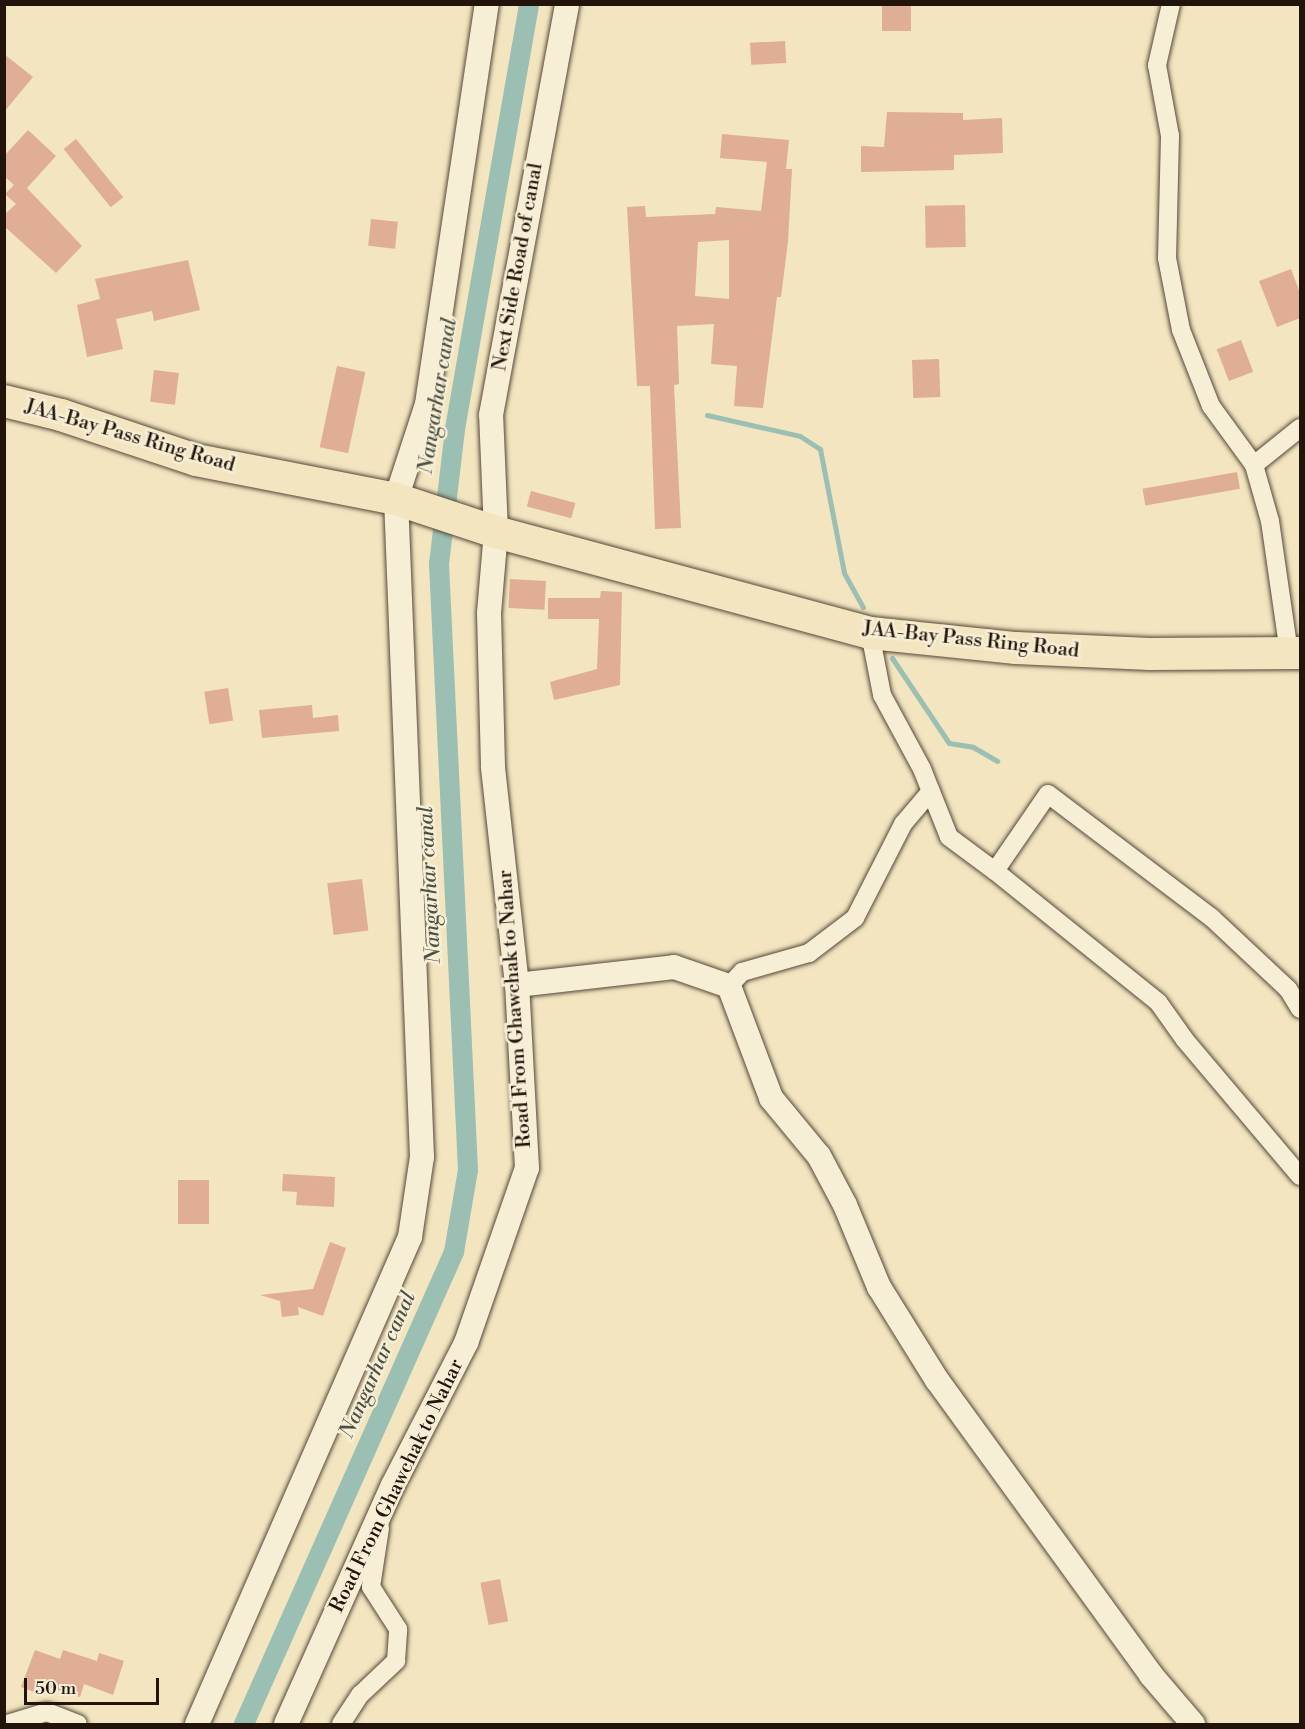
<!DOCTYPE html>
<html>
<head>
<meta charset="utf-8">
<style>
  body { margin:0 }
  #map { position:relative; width:1305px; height:1729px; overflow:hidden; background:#f2e5c0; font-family:"Libre Bodoni",serif }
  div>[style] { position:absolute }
  .stream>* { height:5px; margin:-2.5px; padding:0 2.5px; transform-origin:2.5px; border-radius:2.5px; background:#9bbfb2 }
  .canal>* { height:20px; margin:-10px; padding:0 10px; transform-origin:10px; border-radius:10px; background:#9bbfb2 }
  .building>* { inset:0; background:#e0ad95; transform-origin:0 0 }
  .roads { filter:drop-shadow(0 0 2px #564838) drop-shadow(0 0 2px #564838) }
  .street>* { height:18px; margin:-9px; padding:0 9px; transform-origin:9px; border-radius:9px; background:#f7eed6 }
  .secondary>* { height:24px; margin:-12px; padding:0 12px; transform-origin:12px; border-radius:12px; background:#f7eed6 }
  .highway>* { height:32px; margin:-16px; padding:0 16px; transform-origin:16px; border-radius:16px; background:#f2e5c0 }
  span { translate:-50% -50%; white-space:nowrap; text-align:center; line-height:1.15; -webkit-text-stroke:5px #f7eed6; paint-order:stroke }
  .street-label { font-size:20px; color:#22140a }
  .water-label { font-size:21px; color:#4c5045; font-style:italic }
  .frame { position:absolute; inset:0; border:6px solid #22140a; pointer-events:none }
  .scale { position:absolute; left:24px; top:1678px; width:135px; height:27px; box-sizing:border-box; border:3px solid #22140a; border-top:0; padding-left:8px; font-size:18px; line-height:21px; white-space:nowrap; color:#22140a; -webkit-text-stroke:4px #f7eed6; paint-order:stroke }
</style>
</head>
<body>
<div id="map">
  <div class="stream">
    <div style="left:707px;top:415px;width:95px;rotate:12.7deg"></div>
    <div style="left:800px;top:436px;width:24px;rotate:33deg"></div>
    <div style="left:820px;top:449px;width:126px;rotate:79deg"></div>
    <div style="left:844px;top:573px;width:39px;rotate:61deg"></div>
    <div style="left:892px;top:658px;width:102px;rotate:56.2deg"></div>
    <div style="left:949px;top:743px;width:24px;rotate:9deg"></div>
    <div style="left:973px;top:747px;width:28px;rotate:30deg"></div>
  </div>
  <div class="canal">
    <div style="left:244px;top:1724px;width:517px;rotate:-66.01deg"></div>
    <div style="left:454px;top:1252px;width:83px;rotate:-80.3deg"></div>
    <div style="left:468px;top:1170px;width:607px;rotate:-92.74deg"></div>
    <div style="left:439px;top:564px;width:136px;rotate:-83.2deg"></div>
    <div style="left:455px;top:429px;width:431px;rotate:-80.1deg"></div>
  </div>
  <div class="building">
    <div style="left:882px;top:4px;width:29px;height:27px"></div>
    <div style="left:785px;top:41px;width:22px;height:35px;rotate:87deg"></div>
    <div style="clip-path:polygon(4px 54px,33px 77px,4px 112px)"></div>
    <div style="clip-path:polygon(887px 112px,963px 113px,963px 120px,1002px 118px,1003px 153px,954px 155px,954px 170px,861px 172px,861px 146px,884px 147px)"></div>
    <div style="clip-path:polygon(28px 130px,56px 156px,27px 188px,82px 246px,56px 273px,4px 226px,4px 215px,16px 204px,5px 194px,14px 185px,4px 176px,4px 156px)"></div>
    <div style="clip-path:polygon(evenodd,722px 134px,789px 140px,786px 169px,792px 169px,788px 242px,781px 297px,777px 297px,763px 408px,734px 406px,737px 366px,711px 364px,714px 324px,677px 326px,679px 384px,674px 385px,681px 528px,655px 529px,650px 386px,637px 386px,627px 207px,645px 206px,646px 217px,715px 214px,716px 207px,761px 211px,767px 162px,720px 158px,722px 134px,729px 240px,729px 299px,695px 296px,698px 242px,729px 240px)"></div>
    <div style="left:76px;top:139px;width:75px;height:16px;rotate:51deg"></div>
    <div style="left:965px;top:205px;width:42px;height:40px;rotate:89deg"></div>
    <div style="left:371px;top:219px;width:27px;height:27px;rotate:6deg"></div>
    <div style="clip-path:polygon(188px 260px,200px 310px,154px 321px,152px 311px,116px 319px,123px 349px,87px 357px,77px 305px,100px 299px,95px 279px)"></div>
    <div style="clip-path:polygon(1291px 269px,1300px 293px,1300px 318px,1277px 327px,1259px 281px)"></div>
    <div style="left:1241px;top:340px;width:34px;height:26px;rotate:69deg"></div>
    <div style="left:939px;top:359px;width:38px;height:27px;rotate:88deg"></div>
    <div style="left:337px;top:366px;width:29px;height:83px;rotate:12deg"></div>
    <div style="left:154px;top:370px;width:25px;height:32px;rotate:7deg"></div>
    <div style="left:1237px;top:472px;width:17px;height:96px;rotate:80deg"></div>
    <div style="left:531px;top:491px;width:46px;height:16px;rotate:15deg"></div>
    <div style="left:510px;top:579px;width:36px;height:29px;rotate:3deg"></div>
    <div style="clip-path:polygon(601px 591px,622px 592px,620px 685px,554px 700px,550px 682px,597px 669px,599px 619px,548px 619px,548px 598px,600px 598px)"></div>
    <div style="left:228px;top:688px;width:33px;height:24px;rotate:81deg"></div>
    <div style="clip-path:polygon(312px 705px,313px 718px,338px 715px,339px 731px,262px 738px,259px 710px)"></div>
    <div style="left:362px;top:879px;width:52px;height:35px;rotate:83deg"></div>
    <div style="clip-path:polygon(283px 1174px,335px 1177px,334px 1207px,296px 1205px,297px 1192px,282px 1191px)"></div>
    <div style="left:178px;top:1180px;width:31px;height:44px"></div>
    <div style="clip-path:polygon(330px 1242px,346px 1248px,323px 1316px,298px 1307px,299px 1315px,282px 1317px,280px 1301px,260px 1295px,313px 1289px)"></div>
    <div style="left:500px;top:1579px;width:43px;height:20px;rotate:79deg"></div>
    <div style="clip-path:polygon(35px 1650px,60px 1659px,63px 1650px,97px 1661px,99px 1653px,124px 1661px,113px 1695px,84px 1684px,80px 1697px,45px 1686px,42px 1695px,21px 1687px)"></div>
  </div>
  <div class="roads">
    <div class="street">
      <div style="left:1171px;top:4px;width:63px;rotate:102.9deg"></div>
      <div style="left:1157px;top:65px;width:72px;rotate:79.6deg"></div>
      <div style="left:1170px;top:136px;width:122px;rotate:91.4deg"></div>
      <div style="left:1167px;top:258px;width:73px;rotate:79deg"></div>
      <div style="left:1181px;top:330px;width:82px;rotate:68.5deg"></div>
      <div style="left:1211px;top:406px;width:73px;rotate:53.9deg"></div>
      <div style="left:1254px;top:465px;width:58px;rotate:74.1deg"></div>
      <div style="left:1270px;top:521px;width:133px;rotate:81.8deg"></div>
      <div style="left:1254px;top:465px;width:59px;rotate:-38.8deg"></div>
      <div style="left:870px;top:633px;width:63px;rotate:79deg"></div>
      <div style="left:882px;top:695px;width:84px;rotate:61.6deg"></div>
      <div style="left:922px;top:769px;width:73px;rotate:68.3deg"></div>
      <div style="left:949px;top:837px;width:57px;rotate:36.5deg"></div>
      <div style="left:995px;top:871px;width:93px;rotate:-55.5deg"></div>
      <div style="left:1048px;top:794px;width:206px;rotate:37.1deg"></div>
      <div style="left:1212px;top:918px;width:104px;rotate:43.1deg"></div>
      <div style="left:1288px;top:989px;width:23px;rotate:59deg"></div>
      <div style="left:995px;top:871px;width:209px;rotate:38.8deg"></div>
      <div style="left:1158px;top:1002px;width:47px;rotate:54.6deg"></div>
      <div style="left:1185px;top:1040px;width:178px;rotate:49.8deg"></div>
      <div style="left:729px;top:986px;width:19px;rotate:-47deg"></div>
      <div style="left:742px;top:972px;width:70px;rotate:-15.8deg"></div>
      <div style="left:809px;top:953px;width:58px;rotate:-37.3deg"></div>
      <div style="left:855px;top:918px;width:106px;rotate:-62.9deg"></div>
      <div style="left:903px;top:824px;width:43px;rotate:-49.7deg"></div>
      <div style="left:7px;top:1724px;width:42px;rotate:-16.7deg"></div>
      <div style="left:47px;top:1712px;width:33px;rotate:21deg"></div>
      <div style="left:341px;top:1724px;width:35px;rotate:-57deg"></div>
      <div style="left:360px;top:1695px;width:50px;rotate:-43.4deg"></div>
      <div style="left:396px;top:1661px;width:32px;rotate:-86deg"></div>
      <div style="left:398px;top:1629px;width:50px;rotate:-122.7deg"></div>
      <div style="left:371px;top:1587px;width:60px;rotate:-81.3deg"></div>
    </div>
    <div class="secondary">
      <div style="left:517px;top:985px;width:158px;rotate:-6.5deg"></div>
      <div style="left:674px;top:967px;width:58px;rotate:19.1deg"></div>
      <div style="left:729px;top:986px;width:120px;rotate:69.4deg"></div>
      <div style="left:771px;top:1098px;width:75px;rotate:50.4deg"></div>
      <div style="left:819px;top:1156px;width:55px;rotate:62deg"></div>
      <div style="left:845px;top:1205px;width:89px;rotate:67.5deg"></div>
      <div style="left:879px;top:1287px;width:110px;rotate:58.1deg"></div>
      <div style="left:937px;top:1380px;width:364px;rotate:54deg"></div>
      <div style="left:1151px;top:1675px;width:65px;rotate:49.4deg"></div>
      <div style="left:197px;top:1724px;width:532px;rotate:-66.38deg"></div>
      <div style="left:410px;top:1237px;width:81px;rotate:-81.5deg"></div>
      <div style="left:422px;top:1157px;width:659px;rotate:-92.26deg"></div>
      <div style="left:396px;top:499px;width:100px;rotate:-71.9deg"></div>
      <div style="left:427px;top:404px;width:404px;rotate:-81.5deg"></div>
      <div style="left:286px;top:1724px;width:262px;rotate:-65.9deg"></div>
      <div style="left:393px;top:1485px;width:160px;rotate:-62.8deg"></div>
      <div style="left:466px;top:1343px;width:185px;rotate:-70.8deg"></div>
      <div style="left:527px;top:1168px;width:183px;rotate:-93.1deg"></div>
      <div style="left:517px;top:985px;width:220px;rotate:-96.3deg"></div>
      <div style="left:493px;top:766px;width:153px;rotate:-91.5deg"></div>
      <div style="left:489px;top:613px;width:81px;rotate:-85.1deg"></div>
      <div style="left:496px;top:532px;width:117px;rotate:-92.4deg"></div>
      <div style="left:491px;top:415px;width:418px;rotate:-79.5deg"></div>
    </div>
    <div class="highway">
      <div style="left:4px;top:401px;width:59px;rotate:13.8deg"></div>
      <div style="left:61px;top:415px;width:142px;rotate:18.4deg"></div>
      <div style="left:196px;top:460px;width:204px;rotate:11deg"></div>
      <div style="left:396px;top:499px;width:105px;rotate:18.3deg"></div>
      <div style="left:496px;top:532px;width:387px;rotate:15.1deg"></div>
      <div style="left:870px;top:633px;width:147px;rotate:5.9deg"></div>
      <div style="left:1016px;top:648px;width:134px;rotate:2.6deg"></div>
      <div style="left:1150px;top:654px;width:150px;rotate:-0.4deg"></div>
    </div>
  </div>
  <div class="street-label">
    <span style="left:518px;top:267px;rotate:-80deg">Next Side Road of canal</span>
    <span style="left:130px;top:436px;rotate:16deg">JAA-Bay Pass Ring Road</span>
    <span style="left:971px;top:640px;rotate:6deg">JAA-Bay Pass Ring Road</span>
    <span style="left:515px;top:1009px;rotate:-94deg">Road From Ghawchak to Nahar</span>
    <span style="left:397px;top:1486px;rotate:-64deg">Road From Ghawchak to Nahar</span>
  </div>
  <div class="water-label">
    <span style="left:438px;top:396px;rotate:-81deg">Nangarhar canal</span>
    <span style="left:430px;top:885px;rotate:-93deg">Nangarhar canal</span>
    <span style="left:378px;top:1365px;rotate:-66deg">Nangarhar canal</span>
  </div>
  <div class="frame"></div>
  <div class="scale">50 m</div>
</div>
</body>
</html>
